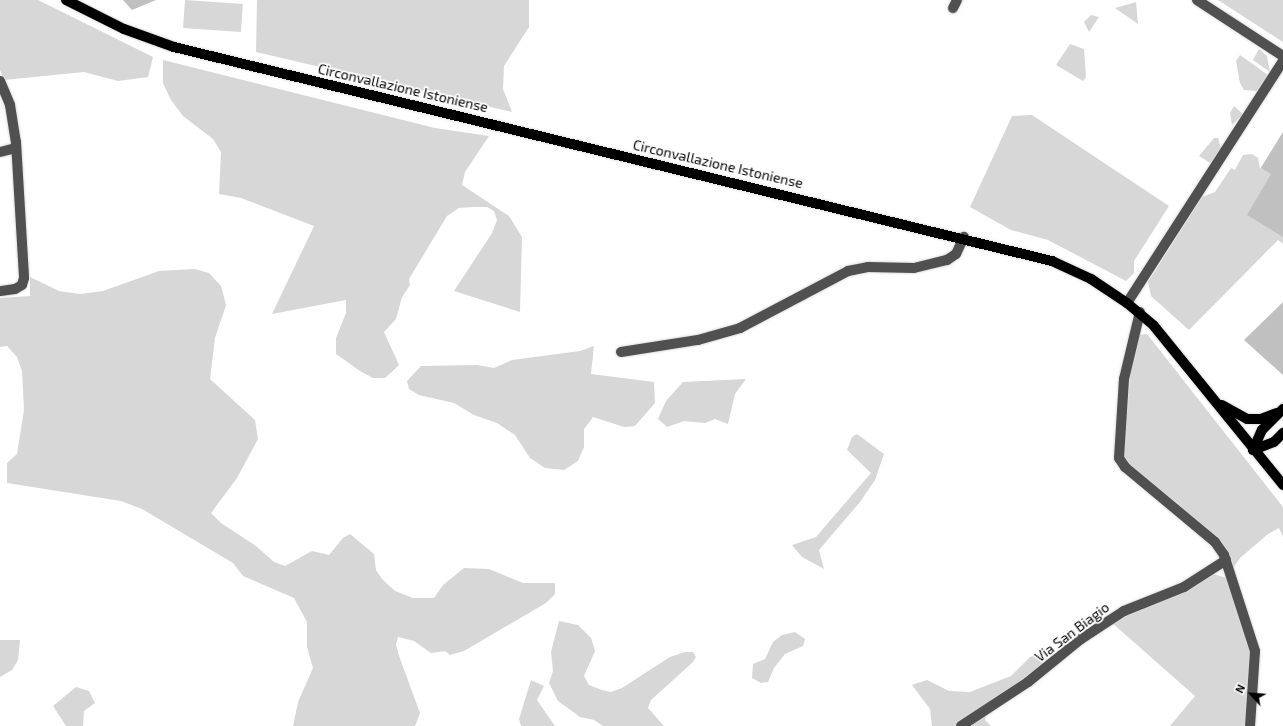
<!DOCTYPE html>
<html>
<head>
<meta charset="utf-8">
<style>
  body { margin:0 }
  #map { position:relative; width:1283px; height:726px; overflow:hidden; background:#fff; font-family:"Exo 2",sans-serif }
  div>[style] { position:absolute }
  .green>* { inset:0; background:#d7d7d7; transform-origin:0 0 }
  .building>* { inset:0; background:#c0c0c0 }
  .roads { filter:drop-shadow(0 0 1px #dbdbdb) drop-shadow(0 0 1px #dbdbdb) }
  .minor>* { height:10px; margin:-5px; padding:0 5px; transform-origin:5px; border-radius:5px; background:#505050 }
  .major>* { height:10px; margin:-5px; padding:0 5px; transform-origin:5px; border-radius:5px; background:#000 }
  span { translate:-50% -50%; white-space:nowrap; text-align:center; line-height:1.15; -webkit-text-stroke:3.5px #fff; paint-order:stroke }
  .street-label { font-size:14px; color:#000 }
  .north { position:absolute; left:1231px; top:674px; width:40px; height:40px; -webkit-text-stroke:3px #fff; paint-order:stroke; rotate:296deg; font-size:11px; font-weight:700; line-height:16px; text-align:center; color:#000 }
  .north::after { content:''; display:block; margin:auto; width:14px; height:18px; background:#000; clip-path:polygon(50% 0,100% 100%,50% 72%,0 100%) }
</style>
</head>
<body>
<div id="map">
  <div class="green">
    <div style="clip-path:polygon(0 0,38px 0,153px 57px,148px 77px,118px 81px,84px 72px,4px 80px,0 70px)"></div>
    <div style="left:185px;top:0;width:58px;height:28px;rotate:4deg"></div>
    <div style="clip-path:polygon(257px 0,529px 0,529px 27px,504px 66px,503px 89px,512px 112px,256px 52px)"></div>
    <div style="clip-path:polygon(1218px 0,1283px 0,1283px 42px)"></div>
    <div style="clip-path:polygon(1136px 2px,1138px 24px,1115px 8px)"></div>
    <div style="clip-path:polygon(1091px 15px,1099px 17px,1089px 32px,1084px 22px)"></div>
    <div style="clip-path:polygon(1070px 44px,1084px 49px,1086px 77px,1083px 81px,1056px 65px)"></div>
    <div style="clip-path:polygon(1259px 49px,1267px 56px,1270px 72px,1253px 60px)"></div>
    <div style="clip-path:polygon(1240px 55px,1268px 75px,1266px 82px,1257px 91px,1244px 90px,1240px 83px,1236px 61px)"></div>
    <div style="clip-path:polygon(163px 60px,435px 128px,489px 136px,465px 172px,462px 185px,509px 216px,522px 237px,520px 312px,454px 291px,492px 233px,497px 220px,494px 211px,487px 207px,473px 207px,459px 208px,447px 216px,409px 279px,410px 285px,402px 297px,396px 319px,384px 332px,399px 365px,385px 378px,373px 378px,360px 371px,336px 354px,336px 338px,346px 313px,346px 300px,272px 314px,314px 226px,241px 198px,219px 194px,221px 152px,213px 139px,183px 116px,171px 100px,163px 83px)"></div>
    <div style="clip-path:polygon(1234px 106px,1243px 114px,1232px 125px,1230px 113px)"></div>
    <div style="clip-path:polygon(1032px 115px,1169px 206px,1134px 261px,1134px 273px,1126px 281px,1048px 240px,1011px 230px,970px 207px,1012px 116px)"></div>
    <div style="clip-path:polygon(1283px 132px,1283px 244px,1278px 240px,1189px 330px,1151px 296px,1148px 282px,1202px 197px,1215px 192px,1231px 168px,1235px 170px,1243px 155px,1252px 154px,1258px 158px,1260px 169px)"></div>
    <div style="clip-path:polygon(1214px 138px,1218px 138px,1221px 148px,1210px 163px,1199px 156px)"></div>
    <div style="clip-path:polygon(195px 269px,209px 273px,221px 286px,226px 305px,215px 338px,210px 379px,255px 420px,258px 439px,237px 478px,211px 513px,221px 523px,256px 546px,274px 562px,285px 566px,312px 551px,329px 555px,343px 538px,350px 534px,374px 554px,376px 570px,382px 579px,395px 591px,413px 598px,434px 598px,443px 585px,464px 568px,489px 569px,523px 583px,555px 583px,555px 594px,546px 603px,464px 651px,450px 655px,445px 651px,431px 653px,414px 641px,398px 637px,396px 645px,399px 656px,420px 713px,415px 726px,293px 726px,298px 702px,313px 668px,307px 647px,307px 622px,294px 598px,243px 576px,233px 563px,142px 509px,121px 501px,7px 483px,7px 463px,17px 454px,24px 410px,22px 371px,17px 357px,7px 346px,0 347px,0 298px,30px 296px,30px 277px,59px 291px,80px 294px,103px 291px,159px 271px)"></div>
    <div style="clip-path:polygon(1147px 334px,1283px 507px,1283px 537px,1279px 528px,1268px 534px,1240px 558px,1232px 570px,1223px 545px,1177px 503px,1135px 471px,1123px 457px,1132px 357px,1137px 335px)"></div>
    <div style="clip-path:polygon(594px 346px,591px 374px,654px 382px,655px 403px,635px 426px,624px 427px,593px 417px,584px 429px,584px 447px,578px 461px,564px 470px,545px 468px,530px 458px,515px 435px,497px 423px,474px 415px,454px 403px,419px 395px,409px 389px,407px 381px,421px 366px,477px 365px,494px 368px,512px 360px,580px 351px)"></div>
    <div style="clip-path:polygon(746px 379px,735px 394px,728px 424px,715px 419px,705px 423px,684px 421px,667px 427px,658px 419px,666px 401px,683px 382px)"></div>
    <div style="clip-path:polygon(857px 434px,884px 454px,875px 480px,860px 502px,819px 550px,824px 569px,802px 557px,792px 545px,816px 537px,871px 473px,847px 450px,852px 437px)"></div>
    <div style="clip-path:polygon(1213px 574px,1227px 578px,1252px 655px,1249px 712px,1244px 726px,1170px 726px,1195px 696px,1111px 622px)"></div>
    <div style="clip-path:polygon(559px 621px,578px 625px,591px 638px,595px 651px,584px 676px,589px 685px,602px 690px,611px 692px,622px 688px,670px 657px,685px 652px,693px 652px,696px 657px,693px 662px,651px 700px,648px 708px,664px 726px,603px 726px,594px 720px,580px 717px,558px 701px,549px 683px,553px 671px,551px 652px)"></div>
    <div style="clip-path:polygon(795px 632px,805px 639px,803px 646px,785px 654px,774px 668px,768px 682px,761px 683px,752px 678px,753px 664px,765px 659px,773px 642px,782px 635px)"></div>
    <div style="clip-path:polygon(0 640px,20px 640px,18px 660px,12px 670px,0 677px)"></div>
    <div style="clip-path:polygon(1052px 651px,1059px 652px,986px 715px,985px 720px,991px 726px,932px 726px,930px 709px,912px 685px,927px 680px,949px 691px,970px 692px,1011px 676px,1030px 657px)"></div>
    <div style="clip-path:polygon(531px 680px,544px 686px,537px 700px,555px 726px,521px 726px,519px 719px)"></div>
    <div style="clip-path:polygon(76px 687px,89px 691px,95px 703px,84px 711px,83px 726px,66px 726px,53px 706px)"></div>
  </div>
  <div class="building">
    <div style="clip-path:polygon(123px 0,156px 0,132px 10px)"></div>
    <div style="clip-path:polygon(1283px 132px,1283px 237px,1247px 215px,1271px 174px,1261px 168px)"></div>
    <div style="clip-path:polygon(1283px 302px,1283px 375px,1244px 340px)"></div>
  </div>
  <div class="roads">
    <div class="minor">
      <div style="left:1197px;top:0;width:103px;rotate:33.1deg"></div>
      <div style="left:953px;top:8px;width:9px;rotate:-63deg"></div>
      <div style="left:0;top:81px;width:26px;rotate:67deg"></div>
      <div style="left:10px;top:105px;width:37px;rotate:81deg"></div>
      <div style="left:16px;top:142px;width:136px;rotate:86.6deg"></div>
      <div style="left:24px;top:278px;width:7px;rotate:106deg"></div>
      <div style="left:22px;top:285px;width:8px;rotate:150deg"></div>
      <div style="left:15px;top:289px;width:15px;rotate:172deg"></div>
      <div style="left:0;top:152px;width:16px;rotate:-14deg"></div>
      <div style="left:1127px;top:303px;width:288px;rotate:-57.2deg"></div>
      <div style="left:1140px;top:312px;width:69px;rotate:103.4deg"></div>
      <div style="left:1124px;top:379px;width:79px;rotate:93.6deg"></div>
      <div style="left:1119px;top:458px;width:11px;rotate:56deg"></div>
      <div style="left:1125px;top:467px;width:117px;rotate:39.8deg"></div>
      <div style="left:1215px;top:542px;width:16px;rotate:55deg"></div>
      <div style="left:1224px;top:555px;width:101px;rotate:72.1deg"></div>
      <div style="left:1255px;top:651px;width:75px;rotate:93.8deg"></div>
      <div style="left:621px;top:352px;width:78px;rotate:-8.9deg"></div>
      <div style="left:698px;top:340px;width:44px;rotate:-15.9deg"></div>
      <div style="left:740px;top:328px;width:122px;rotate:-27.8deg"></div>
      <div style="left:848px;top:271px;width:20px;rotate:-11deg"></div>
      <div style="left:868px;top:267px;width:46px;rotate:1.2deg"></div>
      <div style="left:914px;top:268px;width:34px;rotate:-14deg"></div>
      <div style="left:947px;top:260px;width:11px;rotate:-34deg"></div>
      <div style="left:956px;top:254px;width:19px;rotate:-65deg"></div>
      <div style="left:961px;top:726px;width:80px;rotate:-33.3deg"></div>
      <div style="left:1028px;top:682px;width:68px;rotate:-39.1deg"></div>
      <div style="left:1081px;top:639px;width:51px;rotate:-33.1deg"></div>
      <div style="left:1124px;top:611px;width:65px;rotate:-21.8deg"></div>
      <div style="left:1184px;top:587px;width:50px;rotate:-32.7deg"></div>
    </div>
    <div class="major">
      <div style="left:66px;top:0;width:65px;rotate:26.6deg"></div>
      <div style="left:124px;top:29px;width:53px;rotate:19.8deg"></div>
      <div style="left:174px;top:47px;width:904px;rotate:13.7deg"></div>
      <div style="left:1052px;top:261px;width:43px;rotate:24.8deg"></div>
      <div style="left:1091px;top:279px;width:43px;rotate:33.7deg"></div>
      <div style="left:1127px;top:303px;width:35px;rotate:40deg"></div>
      <div style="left:1154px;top:326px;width:205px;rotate:50.9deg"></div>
      <div style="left:1222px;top:405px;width:29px;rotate:29deg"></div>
      <div style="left:1247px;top:419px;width:14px"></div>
      <div style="left:1261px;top:419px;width:17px;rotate:-21deg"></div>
      <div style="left:1253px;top:450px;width:22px;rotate:-66deg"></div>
      <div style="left:1262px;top:430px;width:30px;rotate:-45deg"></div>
      <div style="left:1253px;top:450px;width:22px;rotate:-21deg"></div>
      <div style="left:1274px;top:442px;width:13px;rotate:-45deg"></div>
    </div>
  </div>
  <div class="street-label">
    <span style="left:403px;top:88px;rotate:13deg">Circonvallazione Istoniense</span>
    <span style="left:718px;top:164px;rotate:13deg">Circonvallazione Istoniense</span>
    <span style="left:1072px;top:632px;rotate:-37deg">Via San Biagio</span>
  </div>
  <div class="north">N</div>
</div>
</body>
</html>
